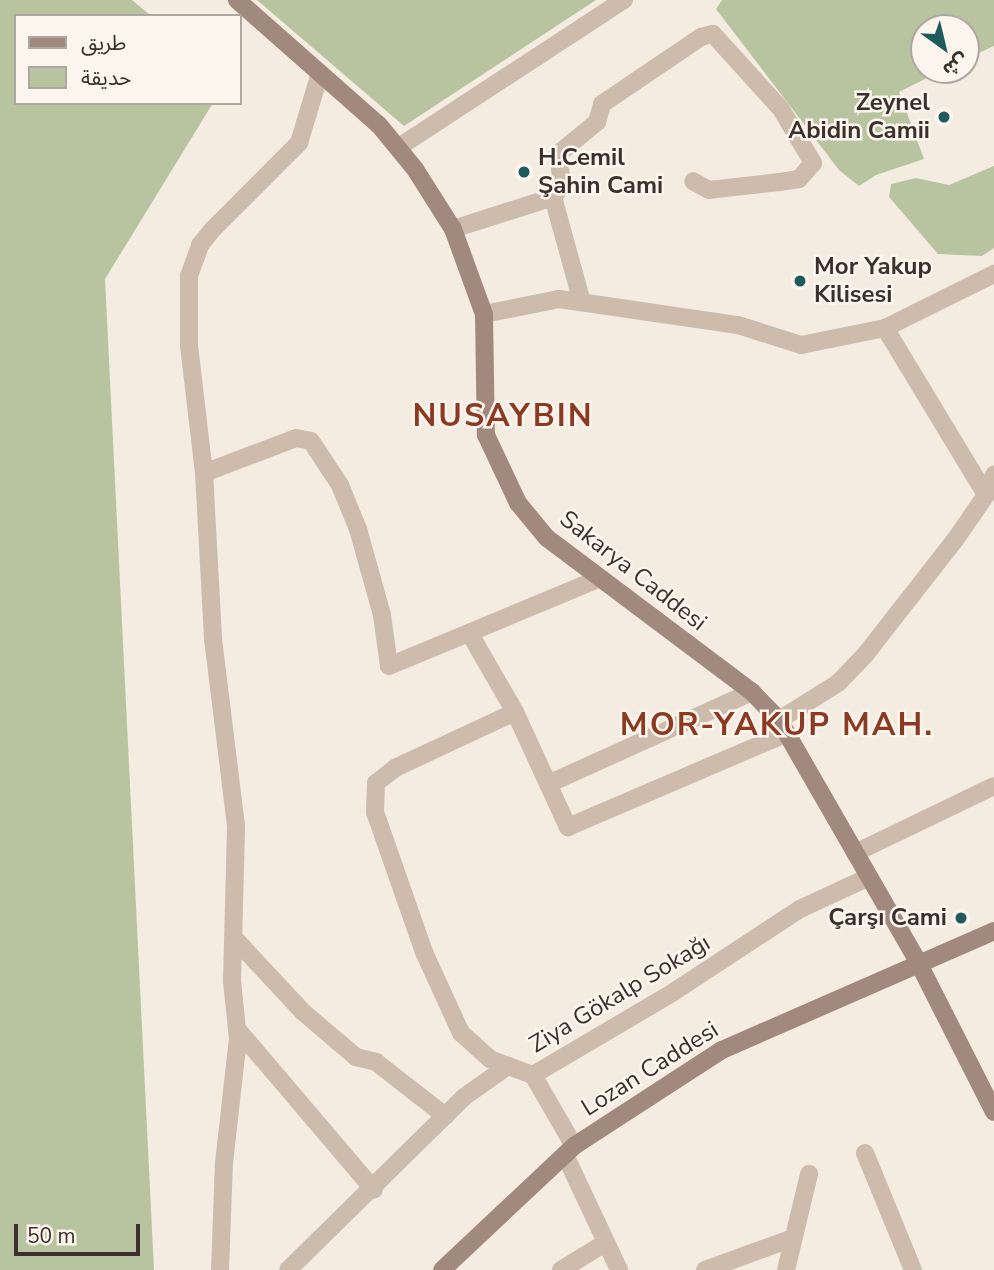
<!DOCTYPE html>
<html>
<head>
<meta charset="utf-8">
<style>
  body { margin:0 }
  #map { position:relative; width:994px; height:1270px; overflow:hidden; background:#f4ebe1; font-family:"Nunito Sans","Noto Sans Arabic",sans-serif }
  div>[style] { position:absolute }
  .green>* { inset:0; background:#b8c4a0 }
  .street>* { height:18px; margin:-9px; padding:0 9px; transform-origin:9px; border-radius:9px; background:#cdbbac }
  .secondary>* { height:18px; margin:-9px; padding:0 9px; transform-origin:9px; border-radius:9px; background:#a18a7d }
  .dots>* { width:19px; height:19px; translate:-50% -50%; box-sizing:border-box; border:4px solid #fbf5ee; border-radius:50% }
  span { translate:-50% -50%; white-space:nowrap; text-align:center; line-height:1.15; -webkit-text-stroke:5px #fbf5ee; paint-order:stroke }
  .poi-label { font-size:24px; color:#3b302b; font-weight:700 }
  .right { translate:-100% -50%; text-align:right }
  .left { translate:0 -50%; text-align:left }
  .street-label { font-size:24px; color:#3b302b }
  .district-label { font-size:32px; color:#8c3b22; font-weight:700; letter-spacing:2px }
  .legend { position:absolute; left:14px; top:14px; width:228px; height:91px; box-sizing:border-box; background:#fbf5ee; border:2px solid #aea6a0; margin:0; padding:9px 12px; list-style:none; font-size:21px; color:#3b302b }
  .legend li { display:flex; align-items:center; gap:14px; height:35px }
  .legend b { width:35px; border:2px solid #aea6a0 }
  .north { position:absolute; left:910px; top:14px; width:70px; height:70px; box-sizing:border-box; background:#fbf5ee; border:2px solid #aea6a0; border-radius:50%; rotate:146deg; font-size:19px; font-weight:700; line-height:28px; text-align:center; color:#3b302b }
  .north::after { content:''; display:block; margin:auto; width:24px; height:32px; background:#1f5a5e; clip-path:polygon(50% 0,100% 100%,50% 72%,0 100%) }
  .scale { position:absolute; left:14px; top:1224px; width:126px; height:32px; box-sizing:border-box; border:4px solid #3b302b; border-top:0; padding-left:9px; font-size:21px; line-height:24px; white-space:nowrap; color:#3b302b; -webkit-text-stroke:5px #fbf5ee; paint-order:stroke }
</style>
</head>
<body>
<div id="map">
  <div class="green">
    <div style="clip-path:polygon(0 0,132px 0,151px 16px,16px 16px,16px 103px,213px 103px,105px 279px,154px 1270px,0 1270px)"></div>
    <div style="clip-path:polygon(257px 0,596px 0,404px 126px)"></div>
    <div style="clip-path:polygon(722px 0,994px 0,994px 46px,966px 59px,966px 28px,924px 28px,924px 70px,943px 70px,899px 92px,924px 159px,876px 175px,859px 186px,839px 170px,716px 9px)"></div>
    <div style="clip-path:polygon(994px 166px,994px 248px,982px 256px,938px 254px,889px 197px,891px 184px,916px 178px,949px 185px)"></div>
  </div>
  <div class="street">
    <div style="left:399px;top:147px;width:269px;rotate:-33.2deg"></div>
    <div style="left:553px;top:197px;width:16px;rotate:-50deg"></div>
    <div style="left:563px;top:185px;width:31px;rotate:-101deg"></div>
    <div style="left:557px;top:155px;width:52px;rotate:-39.5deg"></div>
    <div style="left:597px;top:122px;width:19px;rotate:-74deg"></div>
    <div style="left:602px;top:104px;width:120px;rotate:-34.1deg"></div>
    <div style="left:701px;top:37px;width:12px;rotate:-14deg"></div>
    <div style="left:713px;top:34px;width:101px;rotate:47.8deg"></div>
    <div style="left:781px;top:109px;width:63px;rotate:59.3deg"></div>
    <div style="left:813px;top:163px;width:21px;rotate:131deg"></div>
    <div style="left:799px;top:179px;width:20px;rotate:171deg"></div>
    <div style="left:779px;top:182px;width:70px;rotate:173.5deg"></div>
    <div style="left:709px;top:190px;width:18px;rotate:-151deg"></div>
    <div style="left:453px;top:229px;width:105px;rotate:-17.7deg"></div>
    <div style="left:553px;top:197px;width:109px;rotate:74.6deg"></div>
    <div style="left:484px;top:314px;width:76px;rotate:-11.3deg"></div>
    <div style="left:559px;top:299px;width:181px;rotate:8.3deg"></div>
    <div style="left:738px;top:325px;width:66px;rotate:17.6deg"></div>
    <div style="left:801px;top:345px;width:86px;rotate:-11.4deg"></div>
    <div style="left:885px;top:328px;width:122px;rotate:-26.4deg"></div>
    <div style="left:885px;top:328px;width:195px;rotate:58.8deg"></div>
    <div style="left:204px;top:473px;width:98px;rotate:-20.8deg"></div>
    <div style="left:296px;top:438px;width:15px;rotate:11deg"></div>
    <div style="left:311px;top:441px;width:53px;rotate:56.6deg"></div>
    <div style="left:340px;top:485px;width:48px;rotate:67.8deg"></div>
    <div style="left:358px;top:529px;width:89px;rotate:74.4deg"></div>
    <div style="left:382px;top:615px;width:51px;rotate:82.2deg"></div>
    <div style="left:389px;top:666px;width:229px;rotate:-22.6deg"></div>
    <div style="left:470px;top:634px;width:90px;rotate:60deg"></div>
    <div style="left:515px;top:712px;width:127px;rotate:65.3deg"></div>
    <div style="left:568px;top:827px;width:238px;rotate:-23.2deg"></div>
    <div style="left:779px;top:720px;width:70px;rotate:-32.1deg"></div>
    <div style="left:838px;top:683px;width:39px;rotate:-46deg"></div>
    <div style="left:865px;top:655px;width:146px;rotate:-52deg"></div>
    <div style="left:955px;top:540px;width:55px;rotate:-55.4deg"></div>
    <div style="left:986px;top:495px;width:22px;rotate:-68deg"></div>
    <div style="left:548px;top:784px;width:224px;rotate:-24.3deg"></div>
    <div style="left:855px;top:853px;width:154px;rotate:-25.7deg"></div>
    <div style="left:235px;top:939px;width:100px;rotate:47deg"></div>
    <div style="left:303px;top:1012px;width:70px;rotate:40.3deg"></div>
    <div style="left:356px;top:1057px;width:21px;rotate:14deg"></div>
    <div style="left:376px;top:1062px;width:88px;rotate:38deg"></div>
    <div style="left:237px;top:1029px;width:211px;rotate:49.6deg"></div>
    <div style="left:508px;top:1066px;width:19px;rotate:-159deg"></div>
    <div style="left:490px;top:1059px;width:39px;rotate:-138deg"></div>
    <div style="left:461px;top:1033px;width:89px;rotate:-114.6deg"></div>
    <div style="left:424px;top:952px;width:148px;rotate:-109.3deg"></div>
    <div style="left:375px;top:812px;width:29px;rotate:-88deg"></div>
    <div style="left:376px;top:783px;width:24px;rotate:-38deg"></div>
    <div style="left:395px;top:768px;width:132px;rotate:-25deg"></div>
    <div style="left:533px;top:1075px;width:82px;rotate:60deg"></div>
    <div style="left:865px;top:1153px;width:126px;rotate:67.7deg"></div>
    <div style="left:565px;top:1155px;width:127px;rotate:64.8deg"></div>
    <div style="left:220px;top:1270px;width:107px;rotate:-87.9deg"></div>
    <div style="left:224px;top:1163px;width:125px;rotate:-83.6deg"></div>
    <div style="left:238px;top:1039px;width:58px;rotate:-95.9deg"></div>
    <div style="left:232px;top:981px;width:155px;rotate:-88.5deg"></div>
    <div style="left:236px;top:826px;width:189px;rotate:-97deg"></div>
    <div style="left:213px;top:638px;width:165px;rotate:-93.1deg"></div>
    <div style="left:204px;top:473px;width:128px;rotate:-96.7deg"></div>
    <div style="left:189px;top:346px;width:70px;rotate:-90deg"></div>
    <div style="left:189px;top:276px;width:33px;rotate:-70deg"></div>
    <div style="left:200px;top:245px;width:21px;rotate:-51deg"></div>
    <div style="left:213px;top:229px;width:122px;rotate:-45deg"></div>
    <div style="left:299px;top:143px;width:73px;rotate:-73.3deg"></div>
    <div style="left:288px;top:1270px;width:247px;rotate:-44.5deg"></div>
    <div style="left:464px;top:1097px;width:54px;rotate:-35.2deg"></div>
    <div style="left:508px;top:1066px;width:27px;rotate:20deg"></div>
    <div style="left:533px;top:1075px;width:161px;rotate:-30.5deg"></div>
    <div style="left:672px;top:993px;width:153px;rotate:-33.3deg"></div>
    <div style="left:800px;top:909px;width:76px;rotate:-24.9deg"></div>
    <div style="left:561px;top:1270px;width:52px;rotate:-31.5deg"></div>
    <div style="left:705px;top:1270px;width:94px;rotate:-20deg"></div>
    <div style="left:786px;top:1270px;width:99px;rotate:-76.5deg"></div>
  </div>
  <div class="secondary">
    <div style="left:237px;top:0;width:189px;rotate:41.4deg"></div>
    <div style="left:379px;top:125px;width:57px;rotate:50.7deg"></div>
    <div style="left:415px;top:169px;width:71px;rotate:57.7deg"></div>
    <div style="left:453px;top:229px;width:90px;rotate:70deg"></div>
    <div style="left:484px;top:314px;width:121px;rotate:89.1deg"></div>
    <div style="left:486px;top:435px;width:75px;rotate:64.8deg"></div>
    <div style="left:518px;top:503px;width:45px;rotate:50.4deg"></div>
    <div style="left:547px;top:538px;width:256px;rotate:36.9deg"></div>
    <div style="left:752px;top:692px;width:39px;rotate:46deg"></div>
    <div style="left:779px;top:720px;width:279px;rotate:60.1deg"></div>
    <div style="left:918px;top:962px;width:168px;rotate:63.1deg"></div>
    <div style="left:442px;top:1270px;width:181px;rotate:-43.2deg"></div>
    <div style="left:574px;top:1146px;width:176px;rotate:-33deg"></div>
    <div style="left:722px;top:1050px;width:297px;rotate:-23.6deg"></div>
  </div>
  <div class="dots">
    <div style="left:944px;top:117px;background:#1f5a5e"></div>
    <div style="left:524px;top:172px;background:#1f5a5e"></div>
    <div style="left:800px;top:281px;background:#1f5a5e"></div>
    <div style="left:961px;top:918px;background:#1f5a5e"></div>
  </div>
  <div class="poi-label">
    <span class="right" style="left:930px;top:117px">Zeynel<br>Abidin Camii</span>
    <span class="left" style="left:538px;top:172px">H.Cemil<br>Şahin Cami</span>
    <span class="left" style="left:814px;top:281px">Mor Yakup<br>Kilisesi</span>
    <span class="right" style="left:947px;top:918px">Çarşı Cami</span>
  </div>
  <div class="street-label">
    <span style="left:633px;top:571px;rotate:38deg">Sakarya Caddesi</span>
    <span style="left:620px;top:994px;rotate:-31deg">Ziya Gökalp Sokağı</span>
    <span style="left:650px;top:1069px;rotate:-32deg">Lozan Caddesi</span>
  </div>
  <div class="district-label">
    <span style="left:503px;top:416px">NUSAYBIN</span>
    <span style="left:777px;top:725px">MOR-YAKUP MAH.</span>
  </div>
  <ul class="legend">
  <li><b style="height:9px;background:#a18a7d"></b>طريق</li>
  <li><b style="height:19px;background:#b8c4a0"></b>حديقة</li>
  </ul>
  <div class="north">ش</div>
  <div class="scale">50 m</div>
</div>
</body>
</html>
